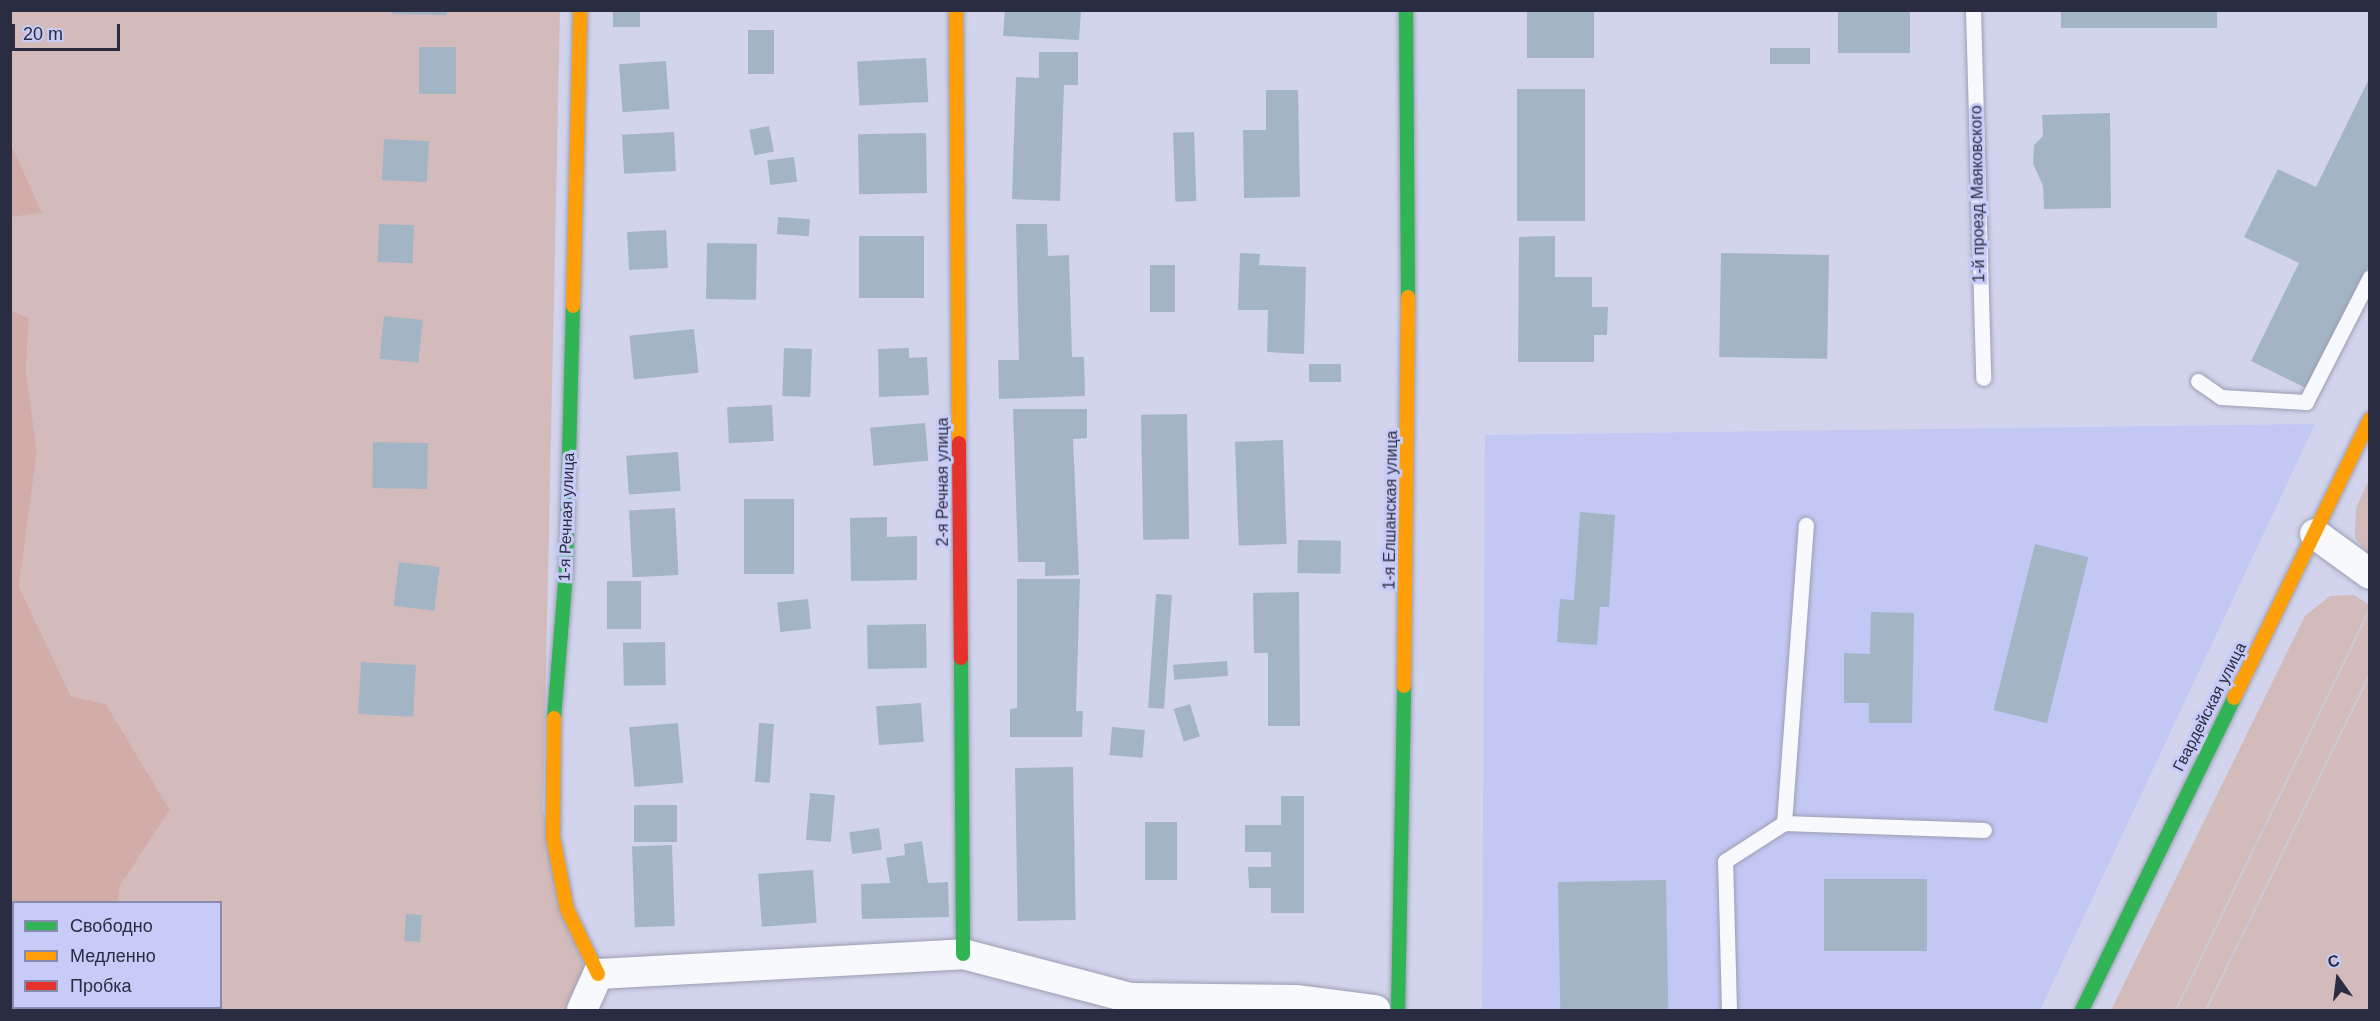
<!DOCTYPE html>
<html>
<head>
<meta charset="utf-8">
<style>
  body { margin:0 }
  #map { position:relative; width:2380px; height:1021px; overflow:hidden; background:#d1d4ec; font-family:Helvetica,sans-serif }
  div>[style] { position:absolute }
  .built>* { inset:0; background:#c3c7f4 }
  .green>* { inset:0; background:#d3babb }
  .forest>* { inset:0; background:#d2aca9 }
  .building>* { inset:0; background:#a3b5c5; transform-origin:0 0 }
  .roads { filter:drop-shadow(0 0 2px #9c9eb2) drop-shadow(0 0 2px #9c9eb2) }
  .lane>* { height:15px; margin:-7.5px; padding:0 7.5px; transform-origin:7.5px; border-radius:7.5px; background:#f8f9fc }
  .street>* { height:30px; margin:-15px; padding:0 15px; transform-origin:15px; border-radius:15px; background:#f8f9fc }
  .fast>* { height:14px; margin:-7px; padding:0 7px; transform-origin:7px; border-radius:7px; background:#30b455 }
  .slow>* { height:14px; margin:-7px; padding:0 7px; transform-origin:7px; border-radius:7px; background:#ff9f0a }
  .jam>* { height:14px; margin:-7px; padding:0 7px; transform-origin:7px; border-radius:7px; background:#e5322d }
  .tram>* { height:1.5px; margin:-0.75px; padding:0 0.75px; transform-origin:0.75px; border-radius:0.75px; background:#cacbd2 }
  span { translate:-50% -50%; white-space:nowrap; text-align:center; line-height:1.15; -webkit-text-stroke:6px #c6cbf7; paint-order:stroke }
  .street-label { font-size:16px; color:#2a2c41 }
  .frame { position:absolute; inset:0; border:12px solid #2a2c41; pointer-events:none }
  .legend { position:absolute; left:12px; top:901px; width:210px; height:108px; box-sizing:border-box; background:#c6cbf7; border:2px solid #888bae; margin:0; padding:8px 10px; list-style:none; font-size:18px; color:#2a2c41 }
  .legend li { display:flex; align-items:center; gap:12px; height:30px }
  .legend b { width:30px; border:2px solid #888bae }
  .north { position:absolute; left:2308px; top:949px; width:60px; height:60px; -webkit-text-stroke:4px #c6cbf7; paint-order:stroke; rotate:346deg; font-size:16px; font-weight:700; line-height:24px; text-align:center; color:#2a2c41 }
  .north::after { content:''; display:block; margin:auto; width:21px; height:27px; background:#2a2c41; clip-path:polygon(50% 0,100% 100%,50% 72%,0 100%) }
  .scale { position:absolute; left:12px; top:24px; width:108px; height:27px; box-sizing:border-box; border:3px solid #2a2c41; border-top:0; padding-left:8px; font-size:18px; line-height:21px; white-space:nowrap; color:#2a2c41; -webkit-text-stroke:4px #c6cbf7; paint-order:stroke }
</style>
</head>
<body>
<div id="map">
  <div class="built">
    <div style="clip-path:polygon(2315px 424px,2040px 1010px,1482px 1010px,1485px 435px)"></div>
  </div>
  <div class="green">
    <div style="clip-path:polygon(11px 11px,560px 11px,543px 811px,586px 977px,574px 1010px,109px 1010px,220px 1008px,220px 902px,118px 902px,120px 886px,170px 810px,106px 704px,71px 696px,19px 587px,37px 452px,26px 371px,29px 318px,11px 309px,10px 217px,41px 213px,11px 149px)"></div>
    <div style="clip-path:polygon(2369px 480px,2369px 555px,2355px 538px,2356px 508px)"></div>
    <div style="clip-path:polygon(2354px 595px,2370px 605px,2369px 1010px,2111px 1010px,2305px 616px,2330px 596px)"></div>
  </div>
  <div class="forest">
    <div style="clip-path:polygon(10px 149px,13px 149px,42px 213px,11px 217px)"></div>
    <div style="clip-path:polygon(10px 309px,29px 318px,26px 371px,37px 452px,19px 587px,71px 696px,106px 704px,170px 810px,120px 886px,118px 902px,14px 902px,14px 1008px,109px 1010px,11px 1010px)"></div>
  </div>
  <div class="building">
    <div style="clip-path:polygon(393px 10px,447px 10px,447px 15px,392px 14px)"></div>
    <div style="left:613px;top:10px;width:27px;height:17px"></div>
    <div style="clip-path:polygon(1005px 10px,1081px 10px,1079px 40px,1003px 36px)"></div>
    <div style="left:1527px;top:10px;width:67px;height:48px"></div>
    <div style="left:1838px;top:10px;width:72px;height:43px"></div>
    <div style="left:2061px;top:10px;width:156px;height:18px"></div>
    <div style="left:748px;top:30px;width:26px;height:44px"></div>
    <div style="left:419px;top:47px;width:37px;height:47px"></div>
    <div style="left:1810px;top:48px;width:16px;height:40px;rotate:90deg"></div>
    <div style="clip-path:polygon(1039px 52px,1078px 52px,1078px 85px,1064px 85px,1060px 201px,1012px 199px,1016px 77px,1039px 78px)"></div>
    <div style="left:926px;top:58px;width:44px;height:69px;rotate:87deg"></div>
    <div style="left:666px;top:61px;width:48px;height:47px;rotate:86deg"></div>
    <div style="clip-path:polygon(2370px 77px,2370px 263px,2308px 389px,2251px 361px,2299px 263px,2244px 237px,2278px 169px,2316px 187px)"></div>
    <div style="left:1585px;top:89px;width:132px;height:68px;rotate:90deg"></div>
    <div style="clip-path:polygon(1266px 90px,1298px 90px,1300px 197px,1244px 198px,1243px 130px,1266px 130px)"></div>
    <div style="clip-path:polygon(2110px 113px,2111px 208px,2044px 209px,2043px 186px,2033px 163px,2034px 145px,2043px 136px,2042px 115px)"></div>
    <div style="left:769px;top:126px;width:26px;height:20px;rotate:79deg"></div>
    <div style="left:674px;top:132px;width:39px;height:52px;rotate:87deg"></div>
    <div style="left:1194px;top:132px;width:69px;height:21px;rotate:88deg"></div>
    <div style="left:926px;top:133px;width:60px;height:68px;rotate:89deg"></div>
    <div style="left:384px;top:139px;width:45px;height:41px;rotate:3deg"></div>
    <div style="left:794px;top:157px;width:25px;height:27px;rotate:83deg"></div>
    <div style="left:778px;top:217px;width:32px;height:17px;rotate:4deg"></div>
    <div style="left:379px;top:224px;width:35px;height:38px;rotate:2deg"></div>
    <div style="clip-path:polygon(1016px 224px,1047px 224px,1048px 256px,1069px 255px,1072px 357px,1084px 357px,1085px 396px,999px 399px,998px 360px,1019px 360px)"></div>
    <div style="left:666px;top:230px;width:38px;height:39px;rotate:87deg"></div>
    <div style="left:924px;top:236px;width:62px;height:65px;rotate:90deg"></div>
    <div style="clip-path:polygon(1555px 236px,1555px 277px,1592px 277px,1592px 307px,1608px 307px,1607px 335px,1594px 335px,1594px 362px,1518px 362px,1519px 237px)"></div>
    <div style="left:707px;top:243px;width:50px;height:56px;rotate:1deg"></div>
    <div style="clip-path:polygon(1240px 253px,1260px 254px,1259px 265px,1306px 267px,1304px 354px,1267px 352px,1268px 310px,1238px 310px)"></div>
    <div style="left:1721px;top:253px;width:108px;height:104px;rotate:1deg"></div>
    <div style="left:1175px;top:265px;width:47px;height:25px;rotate:90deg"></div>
    <div style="left:384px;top:316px;width:39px;height:43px;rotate:6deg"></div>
    <div style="left:694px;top:329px;width:44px;height:65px;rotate:84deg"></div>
    <div style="left:784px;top:348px;width:28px;height:48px;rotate:2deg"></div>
    <div style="clip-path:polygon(909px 348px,909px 358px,927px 357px,929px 395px,879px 397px,878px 349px)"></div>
    <div style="left:1341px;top:364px;width:18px;height:32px;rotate:90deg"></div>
    <div style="left:772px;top:405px;width:36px;height:45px;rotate:87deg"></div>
    <div style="clip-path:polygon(1013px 409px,1087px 409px,1087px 438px,1073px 439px,1079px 575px,1045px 576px,1045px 562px,1018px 562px)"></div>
    <div style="left:1187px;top:414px;width:125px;height:46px;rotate:89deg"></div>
    <div style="left:925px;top:423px;width:38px;height:55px;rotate:85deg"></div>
    <div style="left:1283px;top:440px;width:104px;height:48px;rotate:88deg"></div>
    <div style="left:373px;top:442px;width:55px;height:46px;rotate:1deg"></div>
    <div style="left:678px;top:452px;width:39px;height:52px;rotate:86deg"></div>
    <div style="left:744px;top:499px;width:50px;height:75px"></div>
    <div style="left:675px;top:508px;width:67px;height:46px;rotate:87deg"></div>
    <div style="clip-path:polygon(1580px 512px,1615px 515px,1609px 607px,1600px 607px,1597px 645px,1557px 642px,1560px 599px,1574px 600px)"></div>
    <div style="clip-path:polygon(887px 517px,887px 537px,917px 536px,917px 580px,851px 581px,850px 518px)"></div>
    <div style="left:1298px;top:540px;width:43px;height:33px;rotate:1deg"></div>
    <div style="left:2035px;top:544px;width:55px;height:171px;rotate:14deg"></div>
    <div style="left:399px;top:562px;width:41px;height:44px;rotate:7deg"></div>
    <div style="clip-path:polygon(1017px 579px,1080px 579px,1076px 711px,1083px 711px,1082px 737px,1010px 737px,1010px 709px,1017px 708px)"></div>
    <div style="left:607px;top:581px;width:34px;height:48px"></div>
    <div style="clip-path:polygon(1299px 592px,1300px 726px,1268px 726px,1268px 653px,1254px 653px,1253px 593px)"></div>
    <div style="left:1156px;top:594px;width:16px;height:114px;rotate:4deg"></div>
    <div style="left:808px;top:599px;width:30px;height:31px;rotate:84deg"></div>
    <div style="clip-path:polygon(1871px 612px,1914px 613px,1912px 723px,1869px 723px,1869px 703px,1844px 703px,1844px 653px,1870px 654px)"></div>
    <div style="left:926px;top:624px;width:44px;height:59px;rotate:89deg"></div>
    <div style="left:665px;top:642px;width:43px;height:42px;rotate:89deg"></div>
    <div style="left:1227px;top:661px;width:15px;height:54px;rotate:86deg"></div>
    <div style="left:361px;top:662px;width:55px;height:52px;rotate:3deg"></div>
    <div style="left:921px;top:703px;width:39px;height:45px;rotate:86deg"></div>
    <div style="left:1190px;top:704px;width:34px;height:17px;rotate:73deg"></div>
    <div style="left:678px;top:723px;width:60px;height:49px;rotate:85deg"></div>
    <div style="left:759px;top:723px;width:15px;height:59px;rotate:4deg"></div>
    <div style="left:1112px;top:727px;width:33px;height:28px;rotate:5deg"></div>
    <div style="left:1073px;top:767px;width:153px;height:58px;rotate:89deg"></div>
    <div style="left:810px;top:793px;width:25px;height:47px;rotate:5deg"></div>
    <div style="clip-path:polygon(1281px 796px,1304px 796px,1304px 913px,1271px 913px,1271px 888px,1249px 888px,1248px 867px,1271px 867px,1271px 852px,1245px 852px,1245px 825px,1281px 825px)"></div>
    <div style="left:634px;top:805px;width:43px;height:37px"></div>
    <div style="left:1145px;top:822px;width:32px;height:58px"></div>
    <div style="left:879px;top:828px;width:22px;height:30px;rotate:82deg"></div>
    <div style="clip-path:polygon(922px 841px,928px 883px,948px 882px,949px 917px,862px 919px,861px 884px,890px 883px,886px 858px,905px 855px,904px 844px)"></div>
    <div style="left:672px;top:845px;width:81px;height:40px;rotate:88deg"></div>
    <div style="left:813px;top:870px;width:53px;height:55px;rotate:86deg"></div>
    <div style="left:1824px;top:879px;width:103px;height:72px"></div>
    <div style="left:1666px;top:880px;width:130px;height:108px;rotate:89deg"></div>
    <div style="left:406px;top:914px;width:16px;height:27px;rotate:4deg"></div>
  </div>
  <div class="roads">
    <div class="lane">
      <div style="left:1973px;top:10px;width:368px;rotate:88.4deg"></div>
      <div style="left:2198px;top:381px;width:28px;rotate:35deg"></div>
      <div style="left:2221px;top:397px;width:85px;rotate:3.4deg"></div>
      <div style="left:2306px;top:402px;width:140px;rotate:-62.9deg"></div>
      <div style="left:1784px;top:823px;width:200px;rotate:2deg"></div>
      <div style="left:1729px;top:1010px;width:149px;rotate:-91.5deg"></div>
      <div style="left:1725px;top:861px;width:70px;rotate:-32.8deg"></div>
      <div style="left:1784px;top:823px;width:299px;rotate:-85.8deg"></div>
    </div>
    <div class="street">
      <div style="left:2315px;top:534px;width:68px;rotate:36deg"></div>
      <div style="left:582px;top:1010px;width:39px;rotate:-66deg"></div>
      <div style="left:598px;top:974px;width:366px;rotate:-3.1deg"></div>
      <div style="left:963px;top:954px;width:174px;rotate:14.7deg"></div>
      <div style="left:1131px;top:998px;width:165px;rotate:0.7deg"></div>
      <div style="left:1296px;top:1000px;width:80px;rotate:7.2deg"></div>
    </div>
    <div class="fast">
      <div style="left:1406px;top:10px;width:287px;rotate:89.6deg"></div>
      <div style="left:961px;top:658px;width:296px;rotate:89.6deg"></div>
      <div style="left:554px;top:718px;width:147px;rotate:-85.3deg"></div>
      <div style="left:566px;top:571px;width:265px;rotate:-88.5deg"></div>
      <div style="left:1398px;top:1010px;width:324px;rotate:-88.9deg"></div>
      <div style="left:2082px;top:1010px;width:347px;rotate:-64deg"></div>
    </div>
    <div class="slow">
      <div style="left:956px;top:10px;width:433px;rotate:89.6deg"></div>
      <div style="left:573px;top:306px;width:296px;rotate:-88.6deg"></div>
      <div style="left:1404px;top:686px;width:389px;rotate:-89.4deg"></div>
      <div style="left:2234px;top:698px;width:310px;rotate:-64deg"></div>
      <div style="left:554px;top:718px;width:119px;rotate:90.5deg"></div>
      <div style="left:553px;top:837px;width:73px;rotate:79deg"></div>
      <div style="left:567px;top:909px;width:72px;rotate:64.5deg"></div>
    </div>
    <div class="jam">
      <div style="left:959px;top:443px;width:215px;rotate:89.5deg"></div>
    </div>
  </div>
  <div class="tram">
    <div style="left:2176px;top:1010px;width:445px;rotate:-64.2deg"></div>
    <div style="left:2206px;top:1010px;width:374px;rotate:-64deg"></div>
  </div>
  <div class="street-label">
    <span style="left:1978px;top:194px;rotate:-91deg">1-й проезд Маяковского</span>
    <span style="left:943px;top:482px;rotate:-90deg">2-я Речная улица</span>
    <span style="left:1391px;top:510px;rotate:-89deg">1-я Елшанская улица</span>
    <span style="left:567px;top:517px;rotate:-88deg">1-я Речная улица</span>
    <span style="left:2210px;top:707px;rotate:-63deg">Гвардейская улица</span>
  </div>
  <div class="frame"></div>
  <ul class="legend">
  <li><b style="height:8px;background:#30b455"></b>Свободно</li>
  <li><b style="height:8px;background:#ff9f0a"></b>Медленно</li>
  <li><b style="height:8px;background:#e5322d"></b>Пробка</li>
  </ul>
  <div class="north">С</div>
  <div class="scale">20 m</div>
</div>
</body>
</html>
